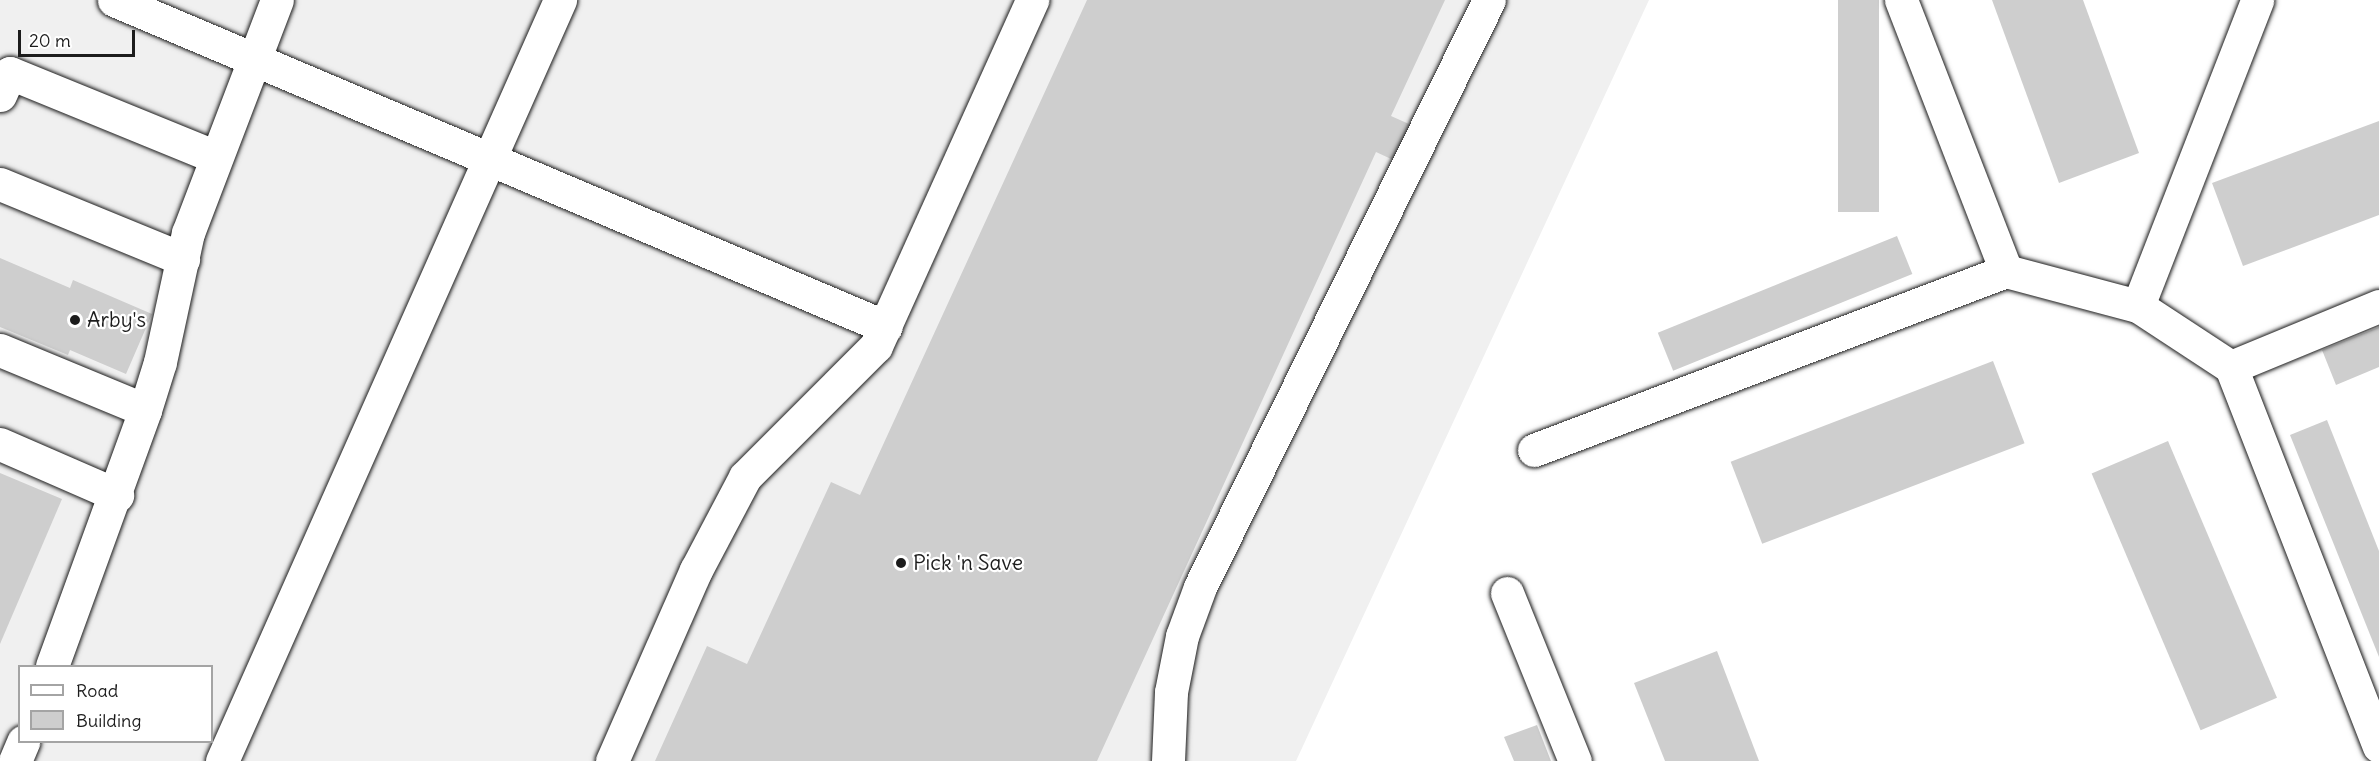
<!DOCTYPE html>
<html>
<head>
<meta charset="utf-8">
<style>
  body { margin:0 }
  #map { position:relative; width:2379px; height:761px; overflow:hidden; background:#fff; font-family:Delius,sans-serif }
  div>[style] { position:absolute }
  .built>* { inset:0; background:#f0f0f0 }
  .building>* { inset:0; background:#cecece; transform-origin:0 0 }
  .roads { filter:drop-shadow(0 0 2px #1c1c1c) drop-shadow(0 0 2px #1c1c1c) }
  .minor>* { height:33px; margin:-16.5px; padding:0 16.5px; transform-origin:16.5px; border-radius:16.5px; background:#fff }
  .dots>* { width:16px; height:16px; translate:-50% -50%; box-sizing:border-box; border:3px solid #fff; border-radius:50% }
  span { translate:-50% -50%; white-space:nowrap; text-align:center; line-height:1.15; -webkit-text-stroke:4.5px #fff; paint-order:stroke }
  .poi-label { font-size:21px; color:#1c1c1c }
  .left { translate:0 -50%; text-align:left }
  .legend { position:absolute; left:18px; top:665px; width:195px; height:78px; box-sizing:border-box; background:#fff; border:2px solid #a4a4a4; margin:0; padding:8px 10px; list-style:none; font-size:18px; color:#1c1c1c }
  .legend li { display:flex; align-items:center; gap:12px; height:30px }
  .legend b { width:30px; border:2px solid #a4a4a4 }
  .scale { position:absolute; left:18px; top:30px; width:117px; height:27px; box-sizing:border-box; border:3px solid #1c1c1c; border-top:0; padding-left:8px; font-size:18px; line-height:21px; white-space:nowrap; color:#1c1c1c; -webkit-text-stroke:4px #fff; paint-order:stroke }
</style>
</head>
<body>
<div id="map">
  <div class="built">
    <div style="clip-path:polygon(evenodd,0 0,1649px 0,1296px 761px,0 761px,0 0,20px 666px,212px 666px,212px 742px,20px 742px,20px 666px)"></div>
  </div>
  <div class="building">
    <div style="clip-path:polygon(1087px 0,1445px 0,1391px 116px,1418px 128px,1402px 164px,1376px 152px,1097px 761px,655px 761px,707px 646px,747px 664px,831px 482px,860px 495px)"></div>
    <div style="left:1838px;top:0;width:41px;height:212px"></div>
    <div style="clip-path:polygon(1992px 0,2083px 0,2139px 153px,2059px 183px)"></div>
    <div style="clip-path:polygon(2379px 121px,2379px 215px,2243px 266px,2212px 183px)"></div>
    <div style="left:1897px;top:236px;width:41px;height:258px;rotate:68deg"></div>
    <div style="clip-path:polygon(0 258px,70px 288px,73px 280px,152px 314px,126px 374px,70px 350px,68px 355px,0 327px)"></div>
    <div style="clip-path:polygon(2379px 327px,2379px 367px,2336px 385px,2322px 350px)"></div>
    <div style="left:1993px;top:361px;width:88px;height:281px;rotate:69deg"></div>
    <div style="clip-path:polygon(2327px 420px,2379px 551px,2379px 657px,2290px 435px)"></div>
    <div style="left:2168px;top:441px;width:279px;height:83px;rotate:67deg"></div>
    <div style="clip-path:polygon(0 473px,62px 499px,0 644px)"></div>
    <div style="clip-path:polygon(1717px 651px,1759px 761px,1665px 761px,1634px 683px)"></div>
    <div style="clip-path:polygon(1537px 725px,1551px 761px,1514px 761px,1504px 737px)"></div>
  </div>
  <div class="roads">
    <div class="minor">
      <div style="left:114px;top:0;width:838px;rotate:22.96deg"></div>
      <div style="left:1901px;top:0;width:291px;rotate:68.8deg"></div>
      <div style="left:0;top:95px;width:24px;rotate:-66deg"></div>
      <div style="left:10px;top:73px;width:222px;rotate:22.2deg"></div>
      <div style="left:0;top:184px;width:198px;rotate:22.3deg"></div>
      <div style="left:2138px;top:306px;width:111px;rotate:33.3deg"></div>
      <div style="left:2231px;top:367px;width:407px;rotate:68.7deg"></div>
      <div style="left:0;top:350px;width:157px;rotate:22.5deg"></div>
      <div style="left:2231px;top:367px;width:160px;rotate:-22.4deg"></div>
      <div style="left:0;top:444px;width:128px;rotate:23.6deg"></div>
      <div style="left:1534px;top:450px;width:505px;rotate:-20.77deg"></div>
      <div style="left:2006px;top:271px;width:137px;rotate:14.9deg"></div>
      <div style="left:2138px;top:306px;width:328px;rotate:-68.7deg"></div>
      <div style="left:1507px;top:593px;width:181px;rotate:68deg"></div>
      <div style="left:52px;top:666px;width:272px;rotate:-70deg"></div>
      <div style="left:145px;top:410px;width:50px;rotate:-72.6deg"></div>
      <div style="left:160px;top:362px;width:132px;rotate:-77.8deg"></div>
      <div style="left:188px;top:233px;width:249px;rotate:-69.1deg"></div>
      <div style="left:15px;top:761px;width:21px;rotate:-67deg"></div>
      <div style="left:222px;top:761px;width:833px;rotate:-66.05deg"></div>
      <div style="left:612px;top:761px;width:209px;rotate:-66.3deg"></div>
      <div style="left:696px;top:570px;width:105px;rotate:-62.2deg"></div>
      <div style="left:745px;top:477px;width:185px;rotate:-45deg"></div>
      <div style="left:876px;top:346px;width:380px;rotate:-65.7deg"></div>
      <div style="left:1168px;top:761px;width:69px;rotate:-87.5deg"></div>
      <div style="left:1171px;top:692px;width:57px;rotate:-78.9deg"></div>
      <div style="left:1182px;top:636px;width:52px;rotate:-69.8deg"></div>
      <div style="left:1200px;top:587px;width:654px;rotate:-63.79deg"></div>
    </div>
  </div>
  <div class="dots">
    <div style="left:75px;top:320px;background:#1c1c1c"></div>
    <div style="left:901px;top:563px;background:#1c1c1c"></div>
  </div>
  <div class="poi-label">
    <span class="left" style="left:87px;top:320px">Arby's</span>
    <span class="left" style="left:913px;top:563px">Pick 'n Save</span>
  </div>
  <ul class="legend">
  <li><b style="height:8px;background:#fff"></b>Road</li>
  <li><b style="height:16px;background:#cecece"></b>Building</li>
  </ul>
  <div class="scale">20 m</div>
</div>
</body>
</html>
